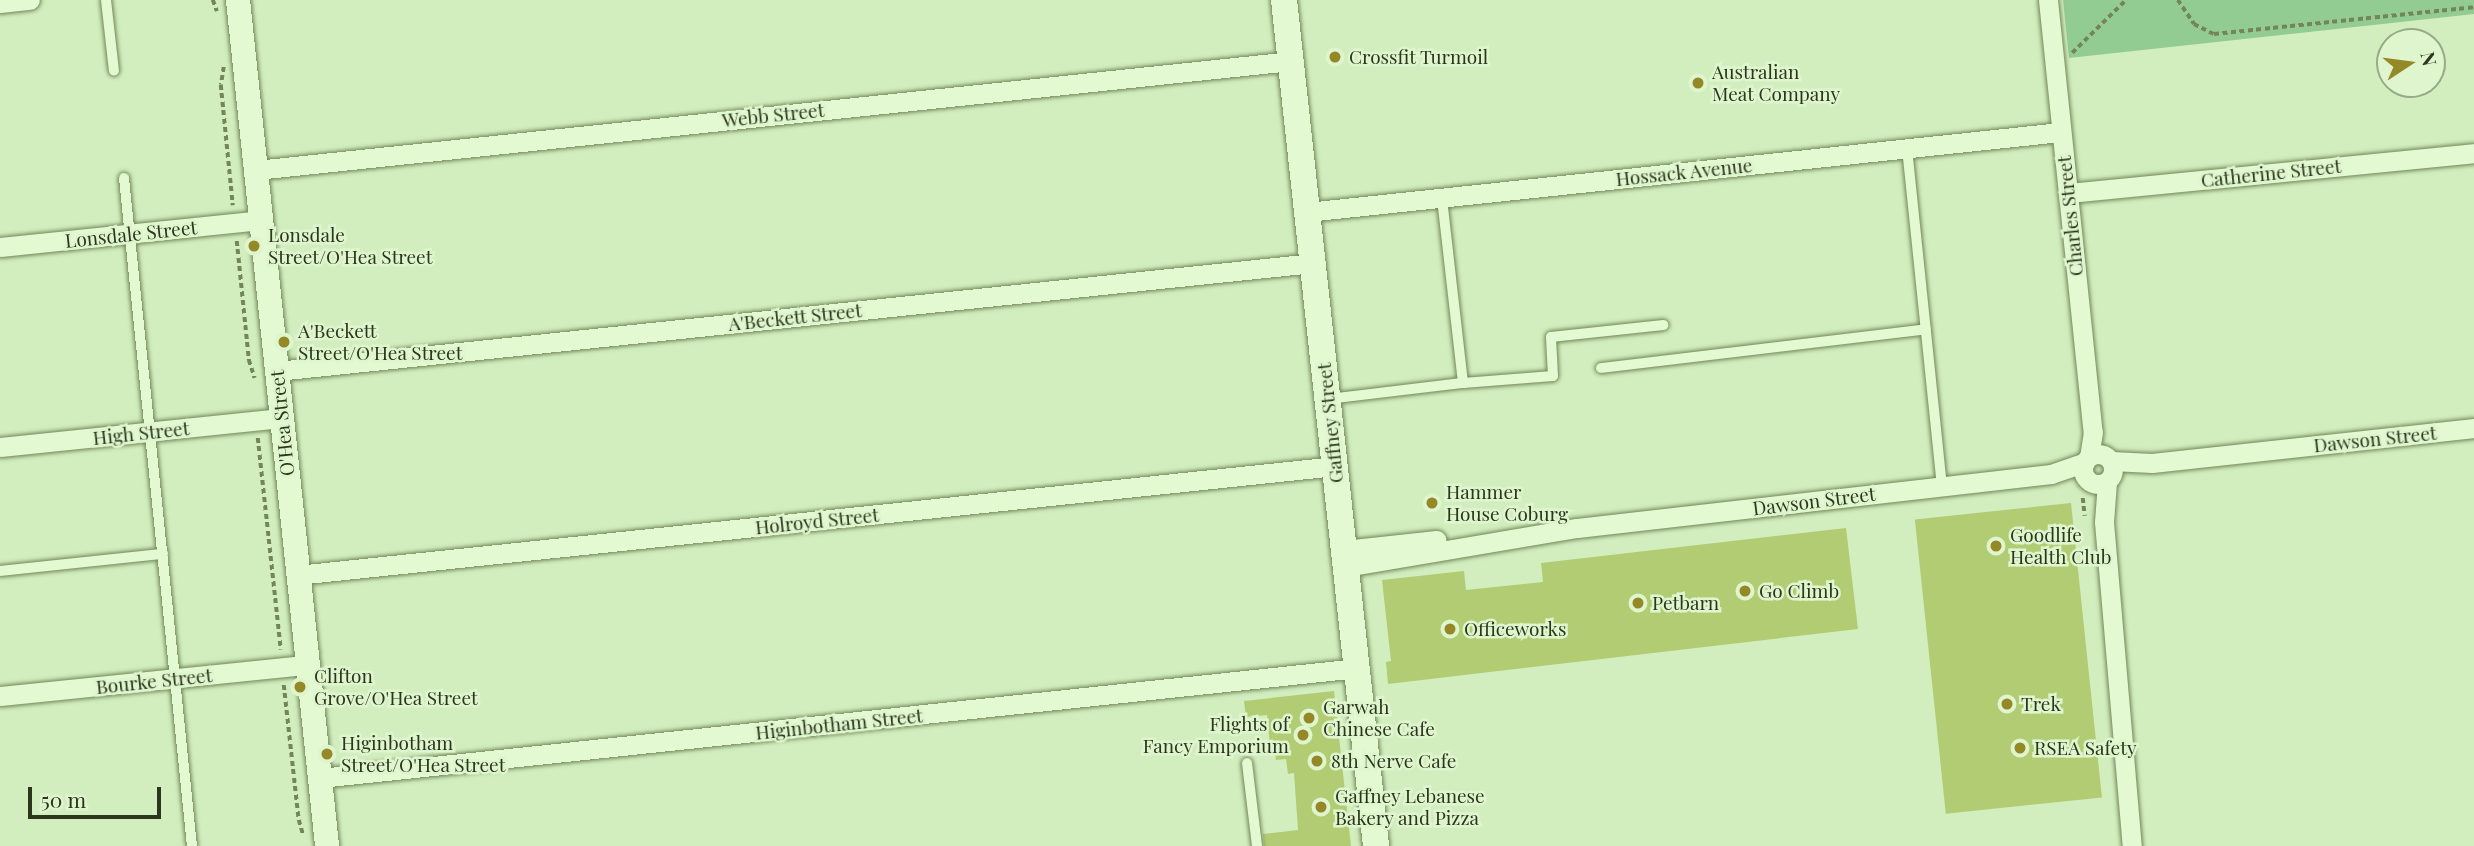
<!DOCTYPE html>
<html>
<head>
<meta charset="utf-8">
<style>
  body { margin:0 }
  #map { position:relative; width:2474px; height:846px; overflow:hidden; background:#d2eebf; font-family:"Playfair Display",serif }
  div>[style] { position:absolute }
  .green>* { inset:0; background:#93cc93 }
  .building>* { inset:0; background:#b2cc74; transform-origin:0 0 }
  .path>* { height:3.5px; margin-top:-1.75px; transform-origin:0; background:repeating-linear-gradient(90deg,#738657 0 5px,transparent 0 8.5px) }
  .roads { filter:drop-shadow(0 0 2px #738657) drop-shadow(0 0 2px #738657) }
  .service>* { height:10px; margin:-5px; padding:0 5px; transform-origin:5px; border-radius:5px; background:#e2f9d2 }
  .minor>* { height:19px; margin:-9.5px; padding:0 9.5px; transform-origin:9.5px; border-radius:9.5px; background:#e2f9d2 }
  .minor>.ring { margin:-9.5px; padding:0; box-sizing:content-box; background:none; border:19px solid #e2f9d2; border-radius:50% }
  .tertiary>* { height:24px; margin:-12px; padding:0 12px; transform-origin:12px; border-radius:12px; background:#e2f9d2 }
  .secondary>* { height:26px; margin:-13px; padding:0 13px; transform-origin:13px; border-radius:13px; background:#e2f9d2 }
  .dots>* { width:19px; height:19px; translate:-50% -50%; box-sizing:border-box; border:4px solid #def5ce; border-radius:50% }
  span { translate:-50% -50%; white-space:nowrap; text-align:center; line-height:1.15; -webkit-text-stroke:5px #def5ce; paint-order:stroke }
  .poi-label { font-size:19px; color:#2c361c }
  .left { translate:0 -50%; text-align:left }
  .right { translate:-100% -50%; text-align:right }
  .street-label { font-size:19px; color:#2c361c }
  .north { position:absolute; left:2376px; top:28px; width:70px; height:70px; box-sizing:border-box; background:#def5ce; border:2px solid #97a987; border-radius:50%; rotate:77deg; font-size:19px; font-weight:700; line-height:28px; text-align:center; color:#2c361c }
  .north::after { content:''; display:block; margin:auto; width:24px; height:32px; background:#958827; clip-path:polygon(50% 0,100% 100%,50% 72%,0 100%) }
  .scale { position:absolute; left:28px; top:787px; width:133px; height:32px; box-sizing:border-box; border:4px solid #2c361c; border-top:0; padding-left:9px; font-size:21px; line-height:24px; white-space:nowrap; color:#2c361c; -webkit-text-stroke:5px #def5ce; paint-order:stroke }
</style>
</head>
<body>
<div id="map">
  <div class="green">
    <div style="clip-path:polygon(2063px 0,2474px 0,2474px 14px,2069px 58px)"></div>
  </div>
  <div class="building">
    <div style="left:2071px;top:503px;width:296px;height:157px;rotate:84deg"></div>
    <div style="clip-path:polygon(1846px 528px,1858px 629px,1388px 684px,1386px 662px,1391px 661px,1382px 580px,1464px 571px,1466px 590px,1543px 582px,1541px 563px)"></div>
    <div style="clip-path:polygon(1334px 691px,1351px 846px,1264px 846px,1263px 834px,1298px 830px,1294px 773px,1288px 774px,1286px 759px,1276px 760px,1274px 745px,1270px 746px,1267px 715px,1246px 717px,1244px 701px)"></div>
  </div>
  <div class="path">
    <div style="left:213px;top:0;width:12px;rotate:70deg"></div>
    <div style="left:2178px;top:0;width:29px;rotate:56deg"></div>
    <div style="left:2194px;top:24px;width:22px;rotate:27deg"></div>
    <div style="left:2214px;top:34px;width:261px;rotate:-5.9deg"></div>
    <div style="left:2072px;top:53px;width:76px;rotate:-44.5deg"></div>
    <div style="left:224px;top:67px;width:18px;rotate:99deg"></div>
    <div style="left:221px;top:85px;width:121px;rotate:84.3deg"></div>
    <div style="left:237px;top:241px;width:120px;rotate:84.2deg"></div>
    <div style="left:249px;top:360px;width:19px;rotate:72deg"></div>
    <div style="left:258px;top:438px;width:213px;rotate:83.8deg"></div>
    <div style="left:2083px;top:498px;width:18px;rotate:84deg"></div>
    <div style="left:284px;top:685px;width:136px;rotate:83.7deg"></div>
    <div style="left:299px;top:820px;width:15px;rotate:74deg"></div>
  </div>
  <div class="roads">
    <div class="service">
      <div style="left:106px;top:0;width:71px;rotate:83.6deg"></div>
      <div style="left:1907px;top:148px;width:340px;rotate:84.1deg"></div>
      <div style="left:124px;top:178px;width:671px;rotate:84.19deg"></div>
      <div style="left:1601px;top:368px;width:327px;rotate:-6.8deg"></div>
      <div style="left:1463px;top:383px;width:90px;rotate:-4.4deg"></div>
      <div style="left:1553px;top:376px;width:39px;rotate:-93deg"></div>
      <div style="left:1551px;top:337px;width:113px;rotate:-6.1deg"></div>
      <div style="left:1328px;top:399px;width:136px;rotate:-6.8deg"></div>
      <div style="left:1463px;top:383px;width:186px;rotate:-96.5deg"></div>
      <div style="left:0;top:571px;width:164px;rotate:-6deg"></div>
      <div style="left:1247px;top:763px;width:84px;rotate:83.1deg"></div>
    </div>
    <div class="minor">
      <div style="left:2048px;top:0;width:434px;rotate:84.1deg"></div>
      <div style="left:2093px;top:432px;width:25px;rotate:99deg"></div>
      <div style="left:0;top:3px;width:30px;rotate:-6deg"></div>
      <div style="left:256px;top:170px;width:1041px;rotate:-6.01deg"></div>
      <div style="left:2068px;top:193px;width:408px;rotate:-5.6deg"></div>
      <div style="left:1307px;top:212px;width:758px;rotate:-6.06deg"></div>
      <div style="left:0;top:247px;width:262px;rotate:-5.9deg"></div>
      <div style="left:277px;top:371px;width:1042px;rotate:-5.95deg"></div>
      <div style="left:0;top:447px;width:283px;rotate:-5.9deg"></div>
      <div class="ring" style="left:2083px;top:454px;width:11px;height:11px"></div>
      <div style="left:2111px;top:461px;width:41px;rotate:2.8deg"></div>
      <div style="left:2152px;top:463px;width:324px;rotate:-6.2deg"></div>
      <div style="left:2107px;top:482px;width:40px;rotate:94.3deg"></div>
      <div style="left:2104px;top:522px;width:325px;rotate:85.1deg"></div>
      <div style="left:1344px;top:550px;width:93px;rotate:-6.2deg"></div>
      <div style="left:1346px;top:567px;width:234px;rotate:-9.6deg"></div>
      <div style="left:1577px;top:528px;width:477px;rotate:-6.5deg"></div>
      <div style="left:2051px;top:474px;width:36px;rotate:-19deg"></div>
      <div style="left:297px;top:575px;width:1045px;rotate:-5.99deg"></div>
      <div style="left:0;top:696px;width:309px;rotate:-5.8deg"></div>
      <div style="left:320px;top:778px;width:1044px;rotate:-6.05deg"></div>
    </div>
    <div class="tertiary">
      <div style="left:238px;top:0;width:851px;rotate:83.99deg"></div>
    </div>
    <div class="secondary">
      <div style="left:1284px;top:0;width:851px;rotate:83.79deg"></div>
    </div>
  </div>
  <div class="dots">
    <div style="left:1335px;top:57px;background:#958827"></div>
    <div style="left:1698px;top:83px;background:#958827"></div>
    <div style="left:254px;top:246px;background:#958827"></div>
    <div style="left:284px;top:342px;background:#958827"></div>
    <div style="left:1432px;top:503px;background:#958827"></div>
    <div style="left:1996px;top:546px;background:#958827"></div>
    <div style="left:1745px;top:591px;background:#958827"></div>
    <div style="left:1638px;top:603px;background:#958827"></div>
    <div style="left:1450px;top:629px;background:#958827"></div>
    <div style="left:300px;top:687px;background:#958827"></div>
    <div style="left:2007px;top:704px;background:#958827"></div>
    <div style="left:1309px;top:718px;background:#958827"></div>
    <div style="left:1303px;top:735px;background:#958827"></div>
    <div style="left:2020px;top:748px;background:#958827"></div>
    <div style="left:327px;top:754px;background:#958827"></div>
    <div style="left:1317px;top:761px;background:#958827"></div>
    <div style="left:1321px;top:807px;background:#958827"></div>
  </div>
  <div class="poi-label">
    <span class="left" style="left:1349px;top:57px">Crossfit Turmoil</span>
    <span class="left" style="left:1712px;top:83px">Australian<br>Meat Company</span>
    <span class="left" style="left:268px;top:246px">Lonsdale<br>Street/O'Hea Street</span>
    <span class="left" style="left:298px;top:342px">A'Beckett<br>Street/O'Hea Street</span>
    <span class="left" style="left:1446px;top:503px">Hammer<br>House Coburg</span>
    <span class="left" style="left:2010px;top:546px">Goodlife<br>Health Club</span>
    <span class="left" style="left:1759px;top:591px">Go Climb</span>
    <span class="left" style="left:1652px;top:603px">Petbarn</span>
    <span class="left" style="left:1464px;top:629px">Officeworks</span>
    <span class="left" style="left:314px;top:687px">Clifton<br>Grove/O'Hea Street</span>
    <span class="left" style="left:2021px;top:704px">Trek</span>
    <span class="left" style="left:1323px;top:718px">Garwah<br>Chinese Cafe</span>
    <span class="right" style="left:1289px;top:735px">Flights of<br>Fancy Emporium</span>
    <span class="left" style="left:341px;top:754px">Higinbotham<br>Street/O'Hea Street</span>
    <span class="left" style="left:2034px;top:748px">RSEA Safety</span>
    <span class="left" style="left:1331px;top:761px">8th Nerve Cafe</span>
    <span class="left" style="left:1335px;top:807px">Gaffney Lebanese<br>Bakery and Pizza</span>
  </div>
  <div class="street-label">
    <span style="left:773px;top:115px;rotate:-6deg">Webb Street</span>
    <span style="left:1684px;top:172px;rotate:-6deg">Hossack Avenue</span>
    <span style="left:2271px;top:173px;rotate:-6deg">Catherine Street</span>
    <span style="left:2070px;top:216px;rotate:-96deg">Charles Street</span>
    <span style="left:131px;top:234px;rotate:-6deg">Lonsdale Street</span>
    <span style="left:795px;top:317px;rotate:-6deg">A'Beckett Street</span>
    <span style="left:282px;top:423px;rotate:-96deg">O'Hea Street</span>
    <span style="left:1330px;top:423px;rotate:-96deg">Gaffney Street</span>
    <span style="left:141px;top:433px;rotate:-6deg">High Street</span>
    <span style="left:2375px;top:439px;rotate:-6deg">Dawson Street</span>
    <span style="left:1814px;top:501px;rotate:-7deg">Dawson Street</span>
    <span style="left:817px;top:521px;rotate:-6deg">Holroyd Street</span>
    <span style="left:154px;top:681px;rotate:-6deg">Bourke Street</span>
    <span style="left:839px;top:724px;rotate:-6deg">Higinbotham Street</span>
  </div>
  <div class="north">N</div>
  <div class="scale">50 m</div>
</div>
</body>
</html>
